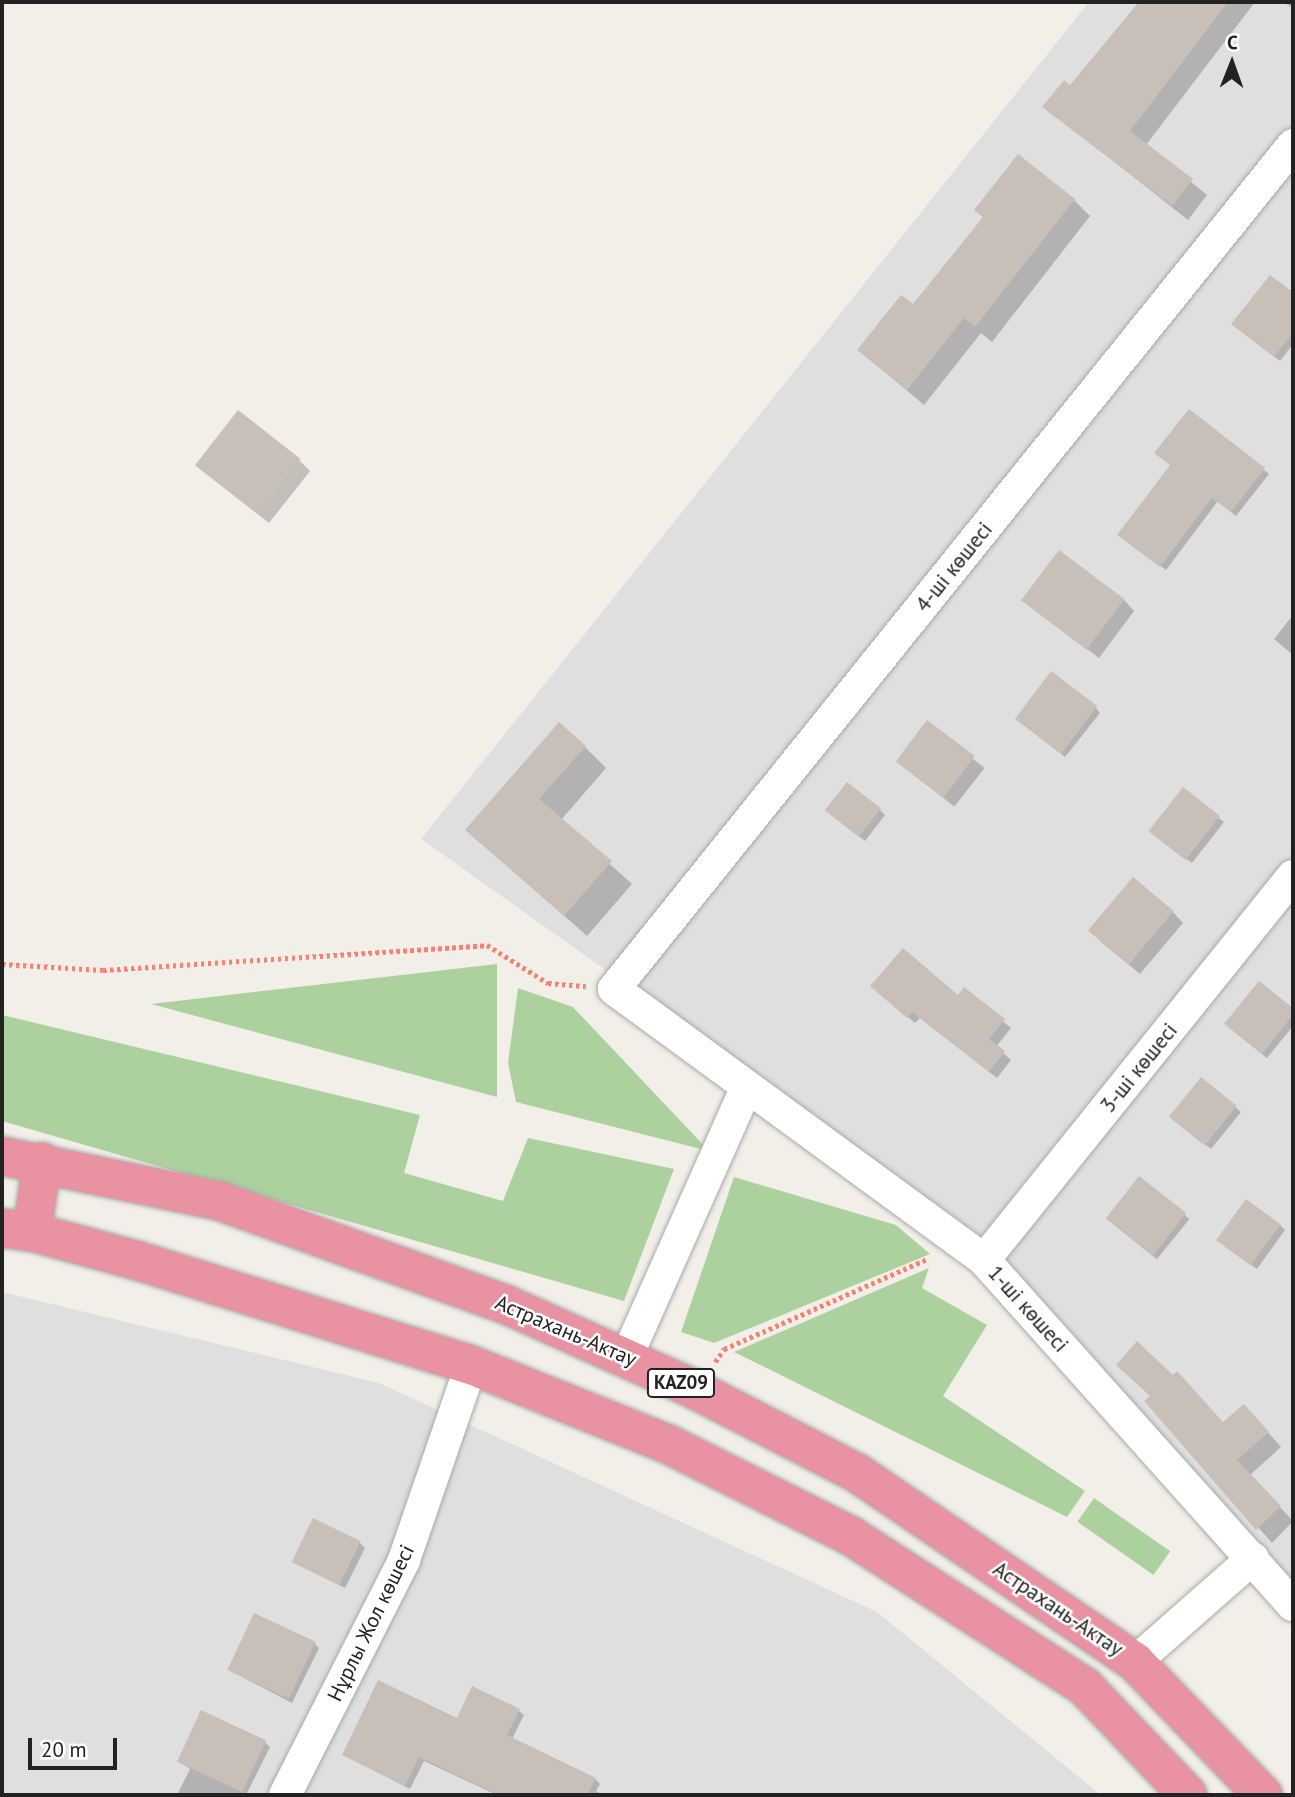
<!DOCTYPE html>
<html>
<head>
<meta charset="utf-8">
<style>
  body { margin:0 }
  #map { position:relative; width:1295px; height:1797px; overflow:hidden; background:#f2efe9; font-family:"PT Sans",sans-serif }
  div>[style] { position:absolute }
  .residential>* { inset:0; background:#e0dfdf }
  .forest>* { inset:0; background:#add19e; transform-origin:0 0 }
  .shadow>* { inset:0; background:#0003; transform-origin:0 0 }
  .building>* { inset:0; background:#c7bfb8; transform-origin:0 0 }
  .path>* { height:4.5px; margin-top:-2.25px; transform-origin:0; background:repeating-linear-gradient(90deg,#fa8072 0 3.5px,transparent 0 7px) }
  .roads { filter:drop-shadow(0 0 2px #a9a9a9) drop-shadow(0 0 2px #a9a9a9) }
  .street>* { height:32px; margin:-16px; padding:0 16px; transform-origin:16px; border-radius:16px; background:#fff }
  .highway>* { height:38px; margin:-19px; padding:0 19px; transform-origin:19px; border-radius:19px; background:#e892a2 }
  span { translate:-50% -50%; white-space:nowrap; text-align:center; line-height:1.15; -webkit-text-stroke:5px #fff; paint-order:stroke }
  .shield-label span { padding:2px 5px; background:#fff; border:2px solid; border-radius:5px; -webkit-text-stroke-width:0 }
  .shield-label { font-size:19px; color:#222; font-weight:700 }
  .street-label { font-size:21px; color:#222 }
  .frame { position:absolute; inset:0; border:4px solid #222; pointer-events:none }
  .north { position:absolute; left:1197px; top:28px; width:70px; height:70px; -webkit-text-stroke:5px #fff; paint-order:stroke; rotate:1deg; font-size:19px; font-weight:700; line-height:28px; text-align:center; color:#222 }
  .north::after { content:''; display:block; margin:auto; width:24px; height:32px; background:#222; clip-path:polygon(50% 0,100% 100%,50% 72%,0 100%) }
  .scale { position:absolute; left:28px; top:1738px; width:89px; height:32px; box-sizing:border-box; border:4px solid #222; border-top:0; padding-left:9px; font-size:21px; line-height:24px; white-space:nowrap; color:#222; -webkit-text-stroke:5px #fff; paint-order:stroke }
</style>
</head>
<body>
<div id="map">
  <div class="residential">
    <div style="clip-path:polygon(1089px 2px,1293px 2px,1293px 1583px,985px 1239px,421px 839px)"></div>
    <div style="clip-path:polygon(2px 1292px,379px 1383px,877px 1612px,1101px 1795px,2px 1795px)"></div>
  </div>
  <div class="forest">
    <div style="clip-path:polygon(497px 964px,497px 1097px,151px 1004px)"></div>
    <div style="clip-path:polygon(518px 988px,573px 1007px,709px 1151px,516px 1102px,508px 1063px)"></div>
    <div style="clip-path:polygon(2px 1015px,420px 1115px,404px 1173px,503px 1201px,528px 1138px,674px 1169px,624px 1301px,2px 1121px)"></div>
    <div style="clip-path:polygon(734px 1177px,896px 1225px,930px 1254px,714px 1343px,681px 1332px)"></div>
    <div style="clip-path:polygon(929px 1268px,922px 1288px,987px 1325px,943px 1396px,1085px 1491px,1067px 1517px,734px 1352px)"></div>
    <div style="left:1094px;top:1498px;width:93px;height:29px;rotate:35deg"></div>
  </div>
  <div class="shadow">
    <div style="clip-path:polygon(1139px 2px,1255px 2px,1146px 145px,1207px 195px,1188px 220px,1045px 107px,1070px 87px)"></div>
    <div style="clip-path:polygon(1284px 2px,1293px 2px,1293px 3px,1290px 7px)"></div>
    <div style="clip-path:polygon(1074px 200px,1090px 216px,992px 342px,981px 333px,924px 405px,859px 350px,913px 307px,984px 218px,976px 210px)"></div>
    <div style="clip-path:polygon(1270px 277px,1293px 295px,1293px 344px,1280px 361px,1238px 328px)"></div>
    <div style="clip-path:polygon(1189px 412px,1269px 474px,1236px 516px,1218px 501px,1166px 570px,1124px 539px,1172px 466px)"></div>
    <div style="clip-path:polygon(299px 460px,310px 471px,269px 523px,197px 465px)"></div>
    <div style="clip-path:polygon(1023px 600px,1124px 600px,1134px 611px,1099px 658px)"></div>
    <div style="clip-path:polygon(1293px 615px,1293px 655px,1274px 639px)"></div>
    <div style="clip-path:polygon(1096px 708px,1100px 713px,1065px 757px,1021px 723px)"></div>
    <div style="left:927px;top:723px;width:73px;height:49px;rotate:38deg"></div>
    <div style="clip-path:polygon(585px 747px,606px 768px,561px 820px,632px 884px,587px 936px,468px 830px)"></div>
    <div style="clip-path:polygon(1183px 790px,1224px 822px,1192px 863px,1156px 836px)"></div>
    <div style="clip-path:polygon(880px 810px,885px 815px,865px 841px,831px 815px)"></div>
    <div style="clip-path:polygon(1173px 912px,1183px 923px,1140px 974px,1100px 941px)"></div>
    <div style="clip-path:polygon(1259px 983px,1293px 1010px,1293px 1026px,1267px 1058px,1231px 1029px)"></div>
    <div style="clip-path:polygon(964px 989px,1011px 1028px,996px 1047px,1011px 1060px,997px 1078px,920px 1018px,915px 1023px,880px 993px,958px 998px)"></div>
    <div style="clip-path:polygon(1201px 1079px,1241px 1112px,1211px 1149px,1176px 1121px)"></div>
    <div style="left:1139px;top:1178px;width:65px;height:52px;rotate:39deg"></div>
    <div style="clip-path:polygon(1280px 1225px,1285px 1230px,1257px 1269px,1223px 1245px)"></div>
    <div style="clip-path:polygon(1173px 1377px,1223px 1424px,1258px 1421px,1281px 1447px,1250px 1475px,1293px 1521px,1272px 1543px,1146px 1401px)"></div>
    <div style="clip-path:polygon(360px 1543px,365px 1548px,345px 1588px,294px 1562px)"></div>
    <div style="clip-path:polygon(314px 1643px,319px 1648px,292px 1703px,229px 1670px)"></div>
    <div style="clip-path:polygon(519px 1711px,524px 1715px,512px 1739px,595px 1779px,600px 1784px,596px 1791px,604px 1795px,497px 1795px,424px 1761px,410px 1789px,344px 1755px,458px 1720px)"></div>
    <div style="clip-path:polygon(265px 1742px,270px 1747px,246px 1795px,177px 1795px,190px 1769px,178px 1761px)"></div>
  </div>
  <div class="building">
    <div style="clip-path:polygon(1139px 2px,1228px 2px,1130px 131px,1193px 179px,1172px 206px,1042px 107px,1064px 80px,1070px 85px)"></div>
    <div style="clip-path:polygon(1018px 154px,1075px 199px,975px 327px,964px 318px,907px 390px,857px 350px,901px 295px,913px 304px,983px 217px,974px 210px)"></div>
    <div style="clip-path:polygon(1270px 275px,1293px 292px,1293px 333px,1274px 357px,1231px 324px)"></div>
    <div style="clip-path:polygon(1189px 409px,1265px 468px,1231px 512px,1212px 498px,1160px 567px,1117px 535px,1170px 465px,1154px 453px)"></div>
    <div style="left:238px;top:410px;width:79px;height:70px;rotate:38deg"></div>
    <div style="left:1059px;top:550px;width:82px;height:63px;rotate:37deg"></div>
    <div style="left:1051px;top:671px;width:58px;height:60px;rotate:37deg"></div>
    <div style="left:927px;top:720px;width:60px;height:52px;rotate:37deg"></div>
    <div style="clip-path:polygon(559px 722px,586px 746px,539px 799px,612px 861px,564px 916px,465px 830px)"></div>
    <div style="left:847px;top:782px;width:43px;height:36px;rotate:38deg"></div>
    <div style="left:1183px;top:787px;width:47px;height:56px;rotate:38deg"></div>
    <div style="left:1133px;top:877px;width:53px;height:70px;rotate:40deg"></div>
    <div style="clip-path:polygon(903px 948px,958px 995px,964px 987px,1005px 1019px,989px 1039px,1005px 1051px,989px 1072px,912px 1012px,907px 1018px,870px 986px)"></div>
    <div style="clip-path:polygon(1259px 981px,1293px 1008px,1293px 1015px,1262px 1054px,1224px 1024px)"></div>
    <div style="left:1201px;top:1077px;width:46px;height:51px;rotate:39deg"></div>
    <div style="left:1139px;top:1176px;width:60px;height:54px;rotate:38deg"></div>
    <div style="left:1246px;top:1199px;width:43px;height:51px;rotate:36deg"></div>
    <div style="clip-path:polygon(1137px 1341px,1173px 1375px,1177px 1371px,1223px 1422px,1244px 1404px,1269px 1432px,1237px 1460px,1281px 1506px,1256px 1530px,1144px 1401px,1150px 1396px,1116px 1365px)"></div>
    <div style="left:313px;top:1518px;width:53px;height:49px;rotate:26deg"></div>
    <div style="left:254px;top:1613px;width:68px;height:63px;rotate:25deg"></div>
    <div style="clip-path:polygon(378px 1680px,457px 1718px,472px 1686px,520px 1709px,507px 1735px,596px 1778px,587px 1795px,499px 1795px,419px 1757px,405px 1786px,342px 1755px)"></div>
    <div style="left:201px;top:1710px;width:72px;height:57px;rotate:25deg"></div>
  </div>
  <div class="path">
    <div style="left:2px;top:964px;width:101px;rotate:3.4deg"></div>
    <div style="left:103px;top:970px;width:385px;rotate:-3.7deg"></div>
    <div style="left:487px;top:945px;width:72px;rotate:31.9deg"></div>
    <div style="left:548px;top:983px;width:38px;rotate:5deg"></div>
    <div style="left:715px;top:1362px;width:16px;rotate:-55deg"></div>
    <div style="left:724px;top:1349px;width:224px;rotate:-23.9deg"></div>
  </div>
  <div class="roads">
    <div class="street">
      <div style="left:1293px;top:145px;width:1083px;rotate:128.82deg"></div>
      <div style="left:614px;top:989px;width:459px;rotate:36.2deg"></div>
      <div style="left:984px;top:1260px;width:463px;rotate:48.2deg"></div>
      <div style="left:984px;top:1260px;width:493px;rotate:-51.2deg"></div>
      <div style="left:627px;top:1356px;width:292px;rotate:-66deg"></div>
      <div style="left:1135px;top:1662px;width:157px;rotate:-41.4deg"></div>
      <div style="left:285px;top:1795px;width:263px;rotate:-63.1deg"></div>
      <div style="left:404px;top:1560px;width:206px;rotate:-71deg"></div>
    </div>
    <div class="highway">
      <div style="left:2px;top:1156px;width:223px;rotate:11.7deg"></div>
      <div style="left:220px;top:1201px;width:303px;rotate:19.9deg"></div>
      <div style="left:505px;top:1304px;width:209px;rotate:24.2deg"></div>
      <div style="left:696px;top:1390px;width:181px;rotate:27.3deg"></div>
      <div style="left:857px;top:1473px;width:336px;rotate:34.2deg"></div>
      <div style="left:1135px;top:1662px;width:185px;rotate:46.1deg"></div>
      <div style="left:2px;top:1228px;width:30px;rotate:8deg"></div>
      <div style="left:32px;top:1232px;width:111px;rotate:15.2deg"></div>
      <div style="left:139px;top:1261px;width:348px;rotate:17.4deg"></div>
      <div style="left:471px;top:1365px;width:214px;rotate:21.9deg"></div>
      <div style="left:670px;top:1445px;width:203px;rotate:26.7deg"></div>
      <div style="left:851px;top:1536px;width:278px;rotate:32.8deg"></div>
      <div style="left:1085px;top:1687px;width:149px;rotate:46.4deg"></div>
      <div style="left:32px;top:1232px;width:71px;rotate:-81.9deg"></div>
    </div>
  </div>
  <div class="shield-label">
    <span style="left:681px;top:1383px">KAZ09</span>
  </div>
  <div class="street-label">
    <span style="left:954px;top:567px;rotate:-51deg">4-шi көшесі</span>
    <span style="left:1139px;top:1068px;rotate:-51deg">3-шi көшесі</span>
    <span style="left:1028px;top:1309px;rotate:48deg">1-шi көшесі</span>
    <span style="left:566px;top:1331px;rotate:23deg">Астрахань-Актау</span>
    <span style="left:1058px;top:1609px;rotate:34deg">Астрахань-Актау</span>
    <span style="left:371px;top:1623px;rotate:-64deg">Нұрлы Жол көшесі</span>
  </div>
  <div class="frame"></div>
  <div class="north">С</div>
  <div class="scale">20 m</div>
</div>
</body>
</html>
